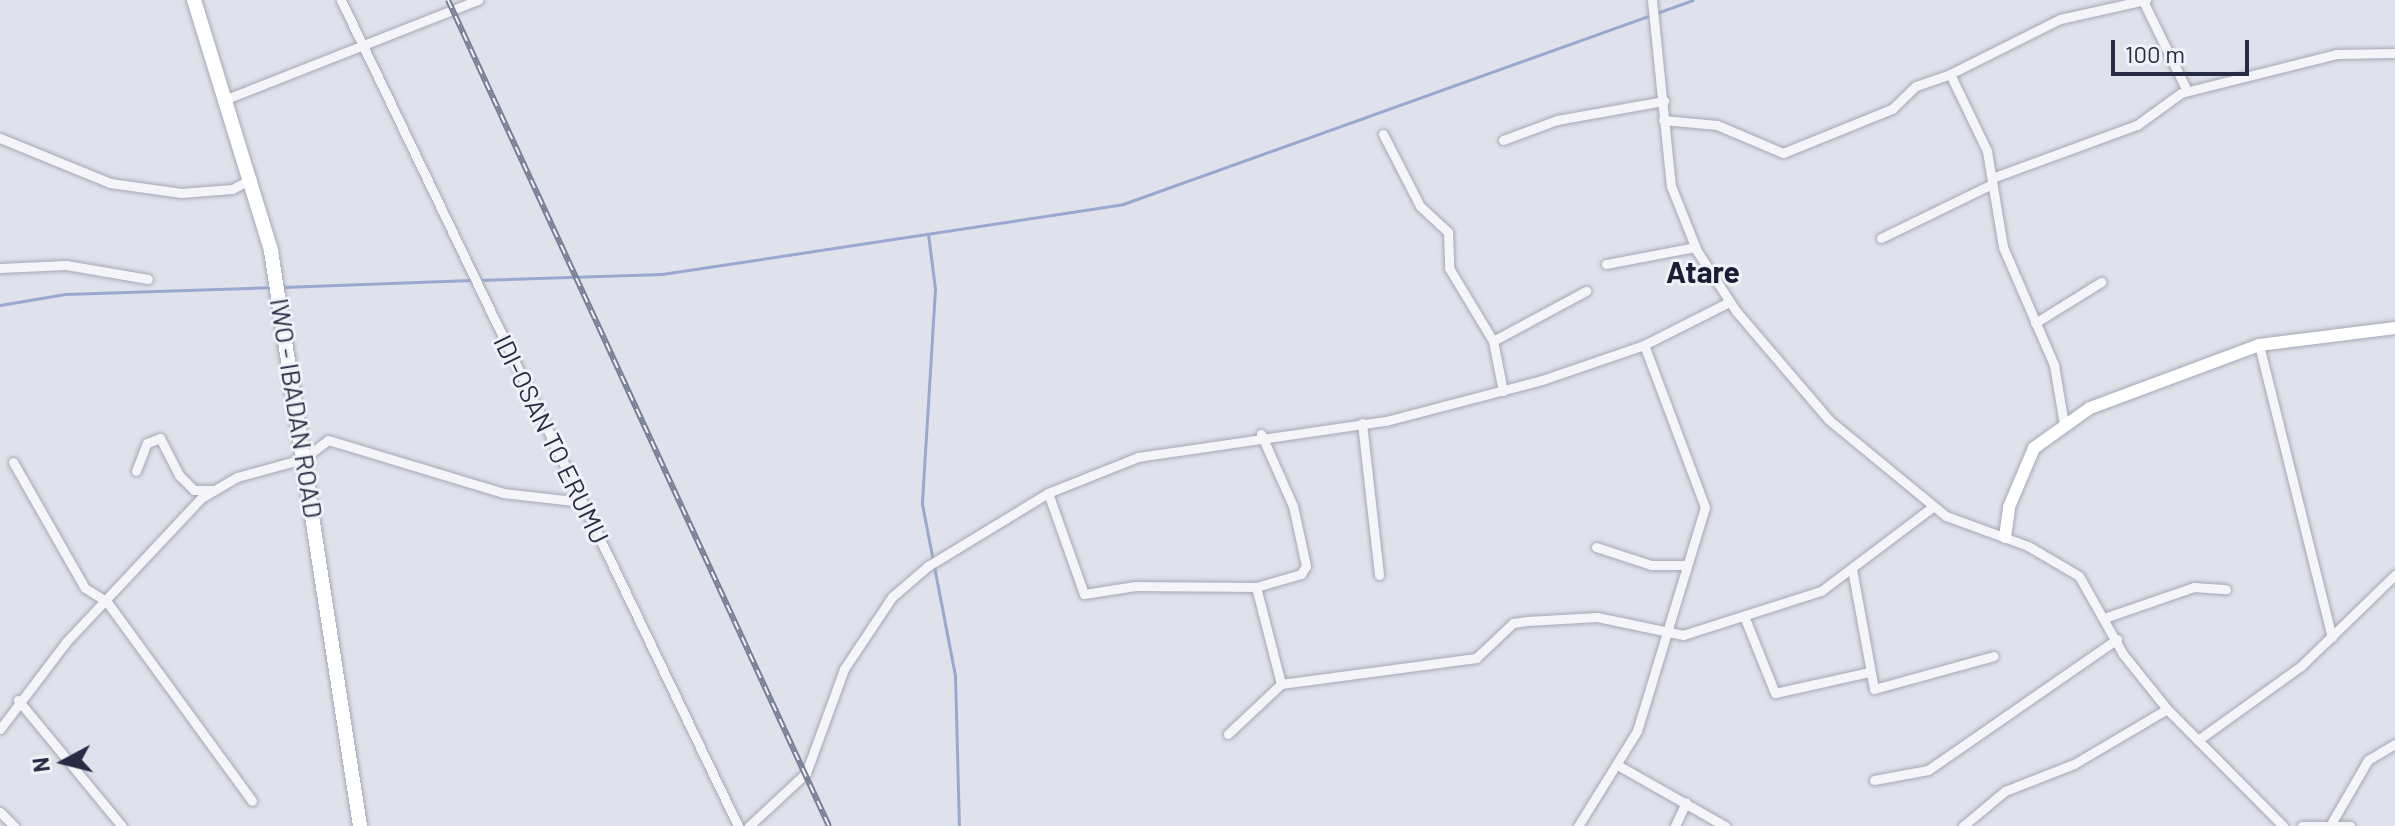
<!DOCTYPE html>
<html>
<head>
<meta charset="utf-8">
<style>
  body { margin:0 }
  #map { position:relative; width:2395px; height:826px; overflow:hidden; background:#e0e2eb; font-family:Barlow,sans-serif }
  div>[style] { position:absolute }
  .stream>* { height:3px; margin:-1.5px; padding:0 1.5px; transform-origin:1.5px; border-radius:1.5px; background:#98a8ce }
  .roads { filter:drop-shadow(0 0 2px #a5a8b6) drop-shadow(0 0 2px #a5a8b6) }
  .street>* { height:9px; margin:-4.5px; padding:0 4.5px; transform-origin:4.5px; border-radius:4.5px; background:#f4f4f9 }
  .secondary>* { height:12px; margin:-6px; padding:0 6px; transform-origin:6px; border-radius:6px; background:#fff }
  .primary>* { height:14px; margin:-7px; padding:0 7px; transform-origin:7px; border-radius:7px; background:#fff }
  .rail>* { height:6px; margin-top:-3px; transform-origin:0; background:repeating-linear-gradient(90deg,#f0f2f8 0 9px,#787e96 0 18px); box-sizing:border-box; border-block:2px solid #787e96 }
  span { translate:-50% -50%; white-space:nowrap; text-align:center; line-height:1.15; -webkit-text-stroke:6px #f0f2f8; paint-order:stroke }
  .street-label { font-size:26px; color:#272c44 }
  .quarter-label { font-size:30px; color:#191d35; font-weight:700 }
  .north { position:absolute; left:24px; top:722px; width:80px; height:80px; -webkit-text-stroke:6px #f0f2f8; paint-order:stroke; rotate:263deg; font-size:22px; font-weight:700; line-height:32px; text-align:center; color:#272c44 }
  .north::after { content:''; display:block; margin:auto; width:28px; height:36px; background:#272c44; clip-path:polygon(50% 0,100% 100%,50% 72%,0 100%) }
  .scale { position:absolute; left:2111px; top:40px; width:138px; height:36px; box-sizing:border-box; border:4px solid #272c44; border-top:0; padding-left:10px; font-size:24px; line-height:28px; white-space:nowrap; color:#272c44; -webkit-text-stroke:6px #f0f2f8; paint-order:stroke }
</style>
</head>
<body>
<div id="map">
  <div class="stream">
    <div style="left:928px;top:234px;width:55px;rotate:82.7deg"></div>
    <div style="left:935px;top:289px;width:215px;rotate:93.5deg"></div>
    <div style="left:922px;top:504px;width:174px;rotate:79.1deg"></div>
    <div style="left:955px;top:675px;width:151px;rotate:88.5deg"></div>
    <div style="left:479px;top:280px;width:183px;rotate:-1.9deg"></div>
    <div style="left:662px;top:274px;width:466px;rotate:-8.6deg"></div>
    <div style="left:1123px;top:204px;width:605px;rotate:-19.69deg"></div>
    <div style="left:283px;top:287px;width:188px;rotate:-2.1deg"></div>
    <div style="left:0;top:305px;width:66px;rotate:-9.6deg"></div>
    <div style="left:65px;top:294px;width:206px;rotate:-1.9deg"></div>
  </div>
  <div class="roads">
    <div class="street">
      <div style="left:341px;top:0;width:916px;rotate:64.33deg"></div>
      <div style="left:1652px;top:0;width:187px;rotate:84.2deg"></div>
      <div style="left:1671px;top:186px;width:70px;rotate:68.2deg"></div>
      <div style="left:1697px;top:251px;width:72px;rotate:57deg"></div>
      <div style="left:1736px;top:311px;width:143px;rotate:49.5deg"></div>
      <div style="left:1829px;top:420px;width:151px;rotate:39.4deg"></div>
      <div style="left:1946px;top:516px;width:87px;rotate:20.1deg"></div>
      <div style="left:2028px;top:546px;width:59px;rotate:30.5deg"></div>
      <div style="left:2079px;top:576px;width:90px;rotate:60.6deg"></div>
      <div style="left:2123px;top:654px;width:70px;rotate:51.3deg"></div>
      <div style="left:2167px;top:709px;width:165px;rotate:45.2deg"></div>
      <div style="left:2143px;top:1px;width:100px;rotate:63.9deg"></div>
      <div style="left:1950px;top:74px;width:123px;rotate:-26.6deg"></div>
      <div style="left:2060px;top:19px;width:88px;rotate:-12.5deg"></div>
      <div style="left:229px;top:98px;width:268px;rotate:-21.5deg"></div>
      <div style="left:1663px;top:120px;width:54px;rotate:5.3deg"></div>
      <div style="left:1717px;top:125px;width:72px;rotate:23deg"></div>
      <div style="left:1783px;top:153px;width:118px;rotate:-22deg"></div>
      <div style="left:1892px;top:109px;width:33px;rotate:-44deg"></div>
      <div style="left:1916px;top:86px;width:36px;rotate:-19deg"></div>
      <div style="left:1950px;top:74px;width:85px;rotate:64.3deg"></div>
      <div style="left:1987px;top:151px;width:97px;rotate:80.5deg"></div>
      <div style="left:2003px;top:247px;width:129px;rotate:66.6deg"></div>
      <div style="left:2054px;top:365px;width:60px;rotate:80.4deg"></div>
      <div style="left:1383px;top:134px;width:81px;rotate:62.8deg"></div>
      <div style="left:1420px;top:206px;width:38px;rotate:43deg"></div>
      <div style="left:1448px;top:232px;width:36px;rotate:88deg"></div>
      <div style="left:1449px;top:268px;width:85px;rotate:58.9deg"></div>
      <div style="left:1493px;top:341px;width:51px;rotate:78.7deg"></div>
      <div style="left:0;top:138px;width:119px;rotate:22.2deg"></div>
      <div style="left:110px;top:183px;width:72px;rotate:8deg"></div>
      <div style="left:181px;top:193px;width:51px;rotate:-4.5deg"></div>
      <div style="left:232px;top:189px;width:22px;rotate:-27deg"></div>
      <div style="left:1503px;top:140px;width:58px;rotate:-20.3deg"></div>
      <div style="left:1557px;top:120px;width:109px;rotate:-10.1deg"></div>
      <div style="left:1992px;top:178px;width:154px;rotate:-20.1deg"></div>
      <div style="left:2137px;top:125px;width:54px;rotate:-36deg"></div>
      <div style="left:2181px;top:93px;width:160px;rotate:-14.1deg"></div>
      <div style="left:2336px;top:54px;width:59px;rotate:-1deg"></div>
      <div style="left:1881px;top:238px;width:123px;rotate:-25.9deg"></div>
      <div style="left:1606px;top:264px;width:91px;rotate:-10.8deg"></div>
      <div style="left:0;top:268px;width:66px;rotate:-2.6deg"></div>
      <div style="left:66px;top:265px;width:83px;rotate:9.7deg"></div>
      <div style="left:2035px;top:323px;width:78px;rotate:-31.8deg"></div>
      <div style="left:1493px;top:341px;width:106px;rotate:-28.3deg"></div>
      <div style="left:2259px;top:345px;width:301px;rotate:76deg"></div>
      <div style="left:1362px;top:423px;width:153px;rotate:83.6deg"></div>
      <div style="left:13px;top:462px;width:145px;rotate:60.3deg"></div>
      <div style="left:85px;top:588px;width:26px;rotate:32deg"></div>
      <div style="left:107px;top:602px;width:246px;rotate:53.9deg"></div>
      <div style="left:136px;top:471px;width:30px;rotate:-69deg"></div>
      <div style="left:147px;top:443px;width:14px;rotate:-21deg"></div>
      <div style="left:160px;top:438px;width:42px;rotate:62.8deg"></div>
      <div style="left:179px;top:475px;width:21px;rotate:45deg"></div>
      <div style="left:194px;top:490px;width:18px"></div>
      <div style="left:1048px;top:493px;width:107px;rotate:70.4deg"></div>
      <div style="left:1084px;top:594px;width:52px;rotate:-8.9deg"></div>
      <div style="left:1135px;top:586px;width:121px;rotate:0.5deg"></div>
      <div style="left:1256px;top:587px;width:100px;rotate:75.5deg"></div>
      <div style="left:1281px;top:684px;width:73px;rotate:136.7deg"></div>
      <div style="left:1596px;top:547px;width:58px;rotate:18.1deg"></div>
      <div style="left:1651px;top:565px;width:34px"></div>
      <div style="left:1852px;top:569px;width:122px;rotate:79.6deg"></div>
      <div style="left:1874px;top:689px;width:124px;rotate:-15.4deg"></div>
      <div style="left:1256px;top:587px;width:47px;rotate:-16.1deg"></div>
      <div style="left:1301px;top:574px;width:9px;rotate:-58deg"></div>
      <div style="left:1306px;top:566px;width:61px;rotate:-102.2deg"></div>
      <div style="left:1293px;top:506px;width:79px;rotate:-114deg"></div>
      <div style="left:1744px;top:616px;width:83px;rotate:68.1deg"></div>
      <div style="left:1775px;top:693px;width:96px;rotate:-12.6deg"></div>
      <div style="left:2107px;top:617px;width:92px;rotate:-19deg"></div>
      <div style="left:2194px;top:587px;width:32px;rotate:4deg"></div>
      <div style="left:1281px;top:684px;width:197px;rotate:-7.6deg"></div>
      <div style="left:1476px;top:658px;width:51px;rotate:-43.4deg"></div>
      <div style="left:1513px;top:623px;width:14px;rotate:-8deg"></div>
      <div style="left:1527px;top:621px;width:70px;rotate:-3.3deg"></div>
      <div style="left:1597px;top:617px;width:88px;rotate:11.8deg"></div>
      <div style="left:1683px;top:635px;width:145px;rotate:-17.7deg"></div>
      <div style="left:1821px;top:591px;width:141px;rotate:-37deg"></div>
      <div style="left:18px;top:700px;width:163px;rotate:50.5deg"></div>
      <div style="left:0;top:729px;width:109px;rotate:-52.8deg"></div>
      <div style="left:66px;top:642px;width:197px;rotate:-46.8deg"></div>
      <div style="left:201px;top:498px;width:42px;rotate:-30.3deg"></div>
      <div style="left:237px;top:477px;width:68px;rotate:-15.3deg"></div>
      <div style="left:303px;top:459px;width:31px;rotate:-37deg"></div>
      <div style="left:328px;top:440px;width:183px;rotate:16.8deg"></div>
      <div style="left:503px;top:493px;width:80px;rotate:6.5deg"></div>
      <div style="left:2198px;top:740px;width:127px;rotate:-35.7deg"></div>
      <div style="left:2301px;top:666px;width:131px;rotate:-44.1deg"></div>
      <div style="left:1621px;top:767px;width:120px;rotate:29.6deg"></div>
      <div style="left:1874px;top:780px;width:55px;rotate:-10.5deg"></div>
      <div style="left:1928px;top:770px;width:230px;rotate:-34.7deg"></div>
      <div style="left:0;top:812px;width:20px;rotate:45deg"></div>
      <div style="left:2332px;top:822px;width:72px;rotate:-59.9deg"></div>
      <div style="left:2368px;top:760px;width:31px;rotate:-31deg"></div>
      <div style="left:749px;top:826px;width:78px;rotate:-42.9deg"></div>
      <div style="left:806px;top:773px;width:111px;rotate:-69.9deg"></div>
      <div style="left:844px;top:669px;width:87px;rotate:-56.3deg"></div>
      <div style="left:892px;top:597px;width:48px;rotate:-40.7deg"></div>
      <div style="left:928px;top:566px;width:140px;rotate:-31.3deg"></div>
      <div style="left:1048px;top:493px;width:97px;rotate:-21.8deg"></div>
      <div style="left:1138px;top:457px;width:251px;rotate:-8.3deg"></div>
      <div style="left:1386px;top:421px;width:161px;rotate:-14.7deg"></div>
      <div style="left:1542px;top:380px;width:108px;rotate:-18.9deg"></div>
      <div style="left:1644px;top:345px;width:95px;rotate:-26.8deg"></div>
      <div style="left:1578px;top:826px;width:112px;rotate:-58.2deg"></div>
      <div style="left:1637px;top:731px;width:234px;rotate:-73.1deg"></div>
      <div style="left:1705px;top:507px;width:173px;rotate:-110.6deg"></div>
      <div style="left:1675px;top:826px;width:26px;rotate:-65deg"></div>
      <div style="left:1963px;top:826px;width:55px;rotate:-39.8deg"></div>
      <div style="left:2005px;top:791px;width:74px;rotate:-21.4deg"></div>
      <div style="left:2074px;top:764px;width:108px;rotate:-30.6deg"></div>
      <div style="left:2302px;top:826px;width:48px"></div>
    </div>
    <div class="secondary">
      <div style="left:2005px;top:537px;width:30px;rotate:-82deg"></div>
      <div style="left:2009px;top:507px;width:64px;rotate:-67deg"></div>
      <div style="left:2034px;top:448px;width:69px;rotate:-35.5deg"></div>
      <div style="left:2090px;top:408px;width:180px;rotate:-20.4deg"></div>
      <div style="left:2259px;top:345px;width:137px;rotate:-7.1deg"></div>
    </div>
    <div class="primary">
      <div style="left:194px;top:0;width:263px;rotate:72.9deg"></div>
      <div style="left:271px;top:251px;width:582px;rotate:81.2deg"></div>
    </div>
  </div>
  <div class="rail">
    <div style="left:448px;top:0;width:910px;rotate:65.24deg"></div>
  </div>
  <div class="street-label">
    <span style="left:297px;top:408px;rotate:81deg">IWO - IBADAN ROAD</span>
    <span style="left:552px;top:439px;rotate:64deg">IDI-OSAN TO ERUMU</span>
  </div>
  <div class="quarter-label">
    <span style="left:1703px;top:271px">Atare</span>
  </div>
  <div class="north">N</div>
  <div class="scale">100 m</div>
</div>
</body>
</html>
